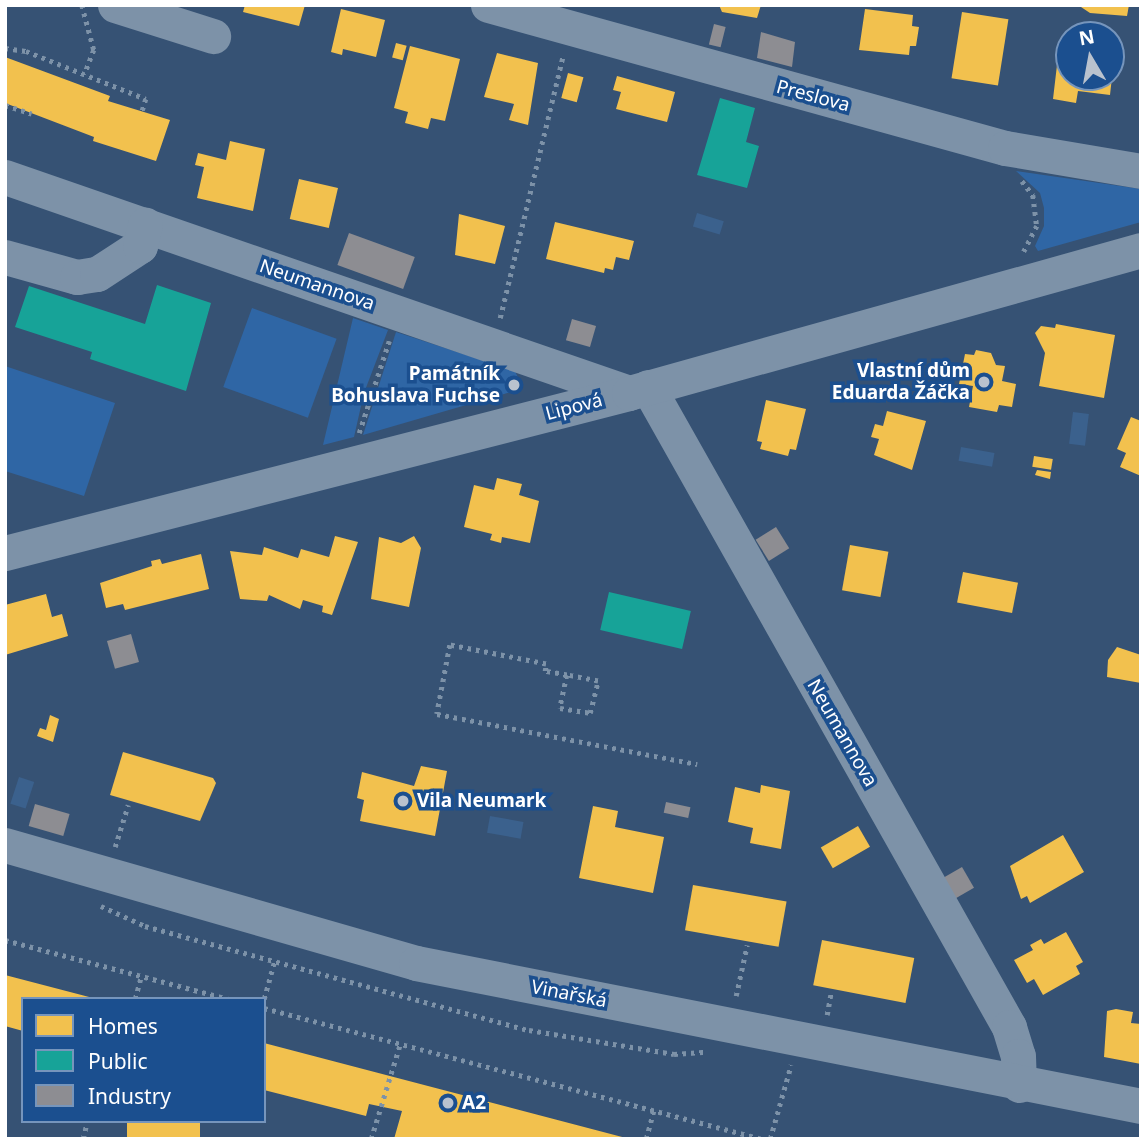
<!DOCTYPE html>
<html>
<head>
<meta charset="utf-8">
<style>
  body { margin:0 }
  #map { position:relative; width:1146px; height:1144px; overflow:hidden; background:#365274; font-family:"Noto Sans",sans-serif }
  div>[style] { position:absolute }
  .green>* { inset:0; background:#2f66a5; transform-origin:0 0 }
  .water>* { inset:0; background:#3b618d; transform-origin:0 0 }
  .homes>* { inset:0; background:#f2c14e; transform-origin:0 0 }
  .public>* { inset:0; background:#17a398; transform-origin:0 0 }
  .industry>* { inset:0; background:#8d8d92; transform-origin:0 0 }
  .path>* { height:4.5px; margin-top:-2.25px; transform-origin:0; background:repeating-linear-gradient(90deg,#7d92a8 0 3.5px,transparent 0 8.5px) }
  .minor>* { height:35px; margin:-17.5px; padding:0 17.5px; transform-origin:17.5px; border-radius:17.5px; background:#7d92a8 }
  .dots>* { width:19px; height:19px; translate:-50% -50%; box-sizing:border-box; border:4px solid #1b4f8f; border-radius:50% }
  span { translate:-50% -50%; white-space:nowrap; text-align:center; line-height:1.15; -webkit-text-stroke:7px #1b4f8f; paint-order:stroke }
  .street-label { font-size:19px; color:#fff }
  .poi-label { font-size:19px; color:#fff; font-weight:700 }
  .right { translate:-100% -50%; text-align:right }
  .left { translate:0 -50%; text-align:left }
  .frame { position:absolute; inset:0; border:7px solid #fff; pointer-events:none }
  .legend { position:absolute; left:21px; top:997px; width:245px; height:126px; box-sizing:border-box; background:#1b4f8f; border:2px solid #7695bc; margin:0; padding:9px 12px; list-style:none; font-size:21px; color:#fff }
  .legend li { display:flex; align-items:center; gap:14px; height:35px }
  .legend b { width:35px; border:2px solid #7695bc }
  .north { position:absolute; left:1055px; top:21px; width:70px; height:70px; box-sizing:border-box; background:#1b4f8f; border:2px solid #7695bc; border-radius:50%; rotate:350deg; font-size:19px; font-weight:700; line-height:28px; text-align:center; color:#fff }
  .north::after { content:''; display:block; margin:auto; width:24px; height:32px; background:#b9c2ce; clip-path:polygon(50% 0,100% 100%,50% 72%,0 100%) }
</style>
</head>
<body>
<div id="map">
  <div class="green">
    <div style="clip-path:polygon(1016px 171px,1141px 189px,1141px 222px,1038px 251px,1035px 246px,1044px 226px,1044px 208px,1040px 193px)"></div>
    <div style="left:252px;top:308px;width:90px;height:84px;rotate:20deg"></div>
    <div style="clip-path:polygon(353px 318px,388px 330px,364px 393px,354px 437px,323px 445px)"></div>
    <div style="clip-path:polygon(396px 332px,515px 371px,520px 382px,518px 390px,363px 435px)"></div>
    <div style="clip-path:polygon(5px 366px,115px 403px,84px 496px,5px 471px)"></div>
  </div>
  <div class="water">
    <div style="left:697px;top:213px;width:28px;height:14px;rotate:17deg"></div>
    <div style="left:1073px;top:412px;width:16px;height:32px;rotate:7deg"></div>
    <div style="left:961px;top:447px;width:34px;height:14px;rotate:10deg"></div>
    <div style="left:19px;top:777px;width:16px;height:28px;rotate:18deg"></div>
    <div style="left:490px;top:816px;width:34px;height:17px;rotate:10deg"></div>
  </div>
  <div class="homes">
    <div style="clip-path:polygon(245px 5px,305px 5px,299px 26px,243px 12px)"></div>
    <div style="clip-path:polygon(719px 5px,761px 5px,757px 18px,722px 12px)"></div>
    <div style="clip-path:polygon(1078px 5px,1129px 5px,1127px 16px,1090px 13px)"></div>
    <div style="clip-path:polygon(341px 9px,385px 20px,376px 57px,343px 49px,342px 55px,331px 52px)"></div>
    <div style="clip-path:polygon(865px 9px,913px 15px,912px 26px,919px 27px,916px 46px,910px 46px,909px 55px,859px 50px)"></div>
    <div style="left:962px;top:12px;width:47px;height:67px;rotate:9deg"></div>
    <div style="left:396px;top:43px;width:11px;height:15px;rotate:15deg"></div>
    <div style="clip-path:polygon(410px 46px,460px 59px,445px 121px,431px 118px,428px 129px,405px 123px,408px 112px,394px 108px)"></div>
    <div style="clip-path:polygon(1059px 48px,1069px 49px,1069px 77px,1112px 77px,1110px 95px,1078px 91px,1076px 103px,1053px 99px)"></div>
    <div style="clip-path:polygon(497px 53px,538px 63px,528px 125px,509px 120px,514px 104px,484px 97px)"></div>
    <div style="clip-path:polygon(5px 57px,110px 96px,108px 101px,170px 120px,156px 161px,93px 141px,94px 137px,5px 103px)"></div>
    <div style="left:568px;top:73px;width:16px;height:26px;rotate:15deg"></div>
    <div style="clip-path:polygon(617px 76px,675px 92px,667px 122px,616px 109px,621px 92px,613px 90px)"></div>
    <div style="clip-path:polygon(230px 141px,265px 149px,253px 211px,197px 198px,204px 167px,195px 165px,198px 153px,226px 160px)"></div>
    <div style="left:299px;top:179px;width:40px;height:41px;rotate:13deg"></div>
    <div style="clip-path:polygon(459px 214px,505px 226px,495px 264px,455px 255px)"></div>
    <div style="clip-path:polygon(555px 222px,634px 241px,629px 260px,616px 257px,613px 270px,605px 268px,604px 273px,546px 259px)"></div>
    <div style="clip-path:polygon(1056px 324px,1115px 335px,1104px 398px,1039px 386px,1045px 353px,1035px 333px,1041px 326px,1055px 328px)"></div>
    <div style="clip-path:polygon(976px 350px,991px 353px,996px 365px,1005px 366px,1002px 381px,1016px 384px,1012px 407px,999px 405px,997px 412px,969px 407px,973px 386px,959px 384px,965px 354px,974px 355px)"></div>
    <div style="clip-path:polygon(766px 400px,806px 409px,796px 450px,790px 449px,788px 456px,760px 449px,762px 442px,757px 441px)"></div>
    <div style="clip-path:polygon(887px 411px,926px 421px,912px 470px,874px 455px,879px 439px,871px 437px,875px 424px,883px 426px)"></div>
    <div style="clip-path:polygon(1131px 417px,1141px 421px,1141px 476px,1120px 467px,1126px 453px,1117px 449px)"></div>
    <div style="left:1034px;top:456px;width:19px;height:11px;rotate:9deg"></div>
    <div style="clip-path:polygon(1037px 470px,1051px 472px,1050px 479px,1035px 475px)"></div>
    <div style="clip-path:polygon(497px 478px,522px 484px,519px 495px,539px 501px,530px 543px,502px 537px,501px 543px,490px 540px,492px 534px,464px 527px,474px 485px,494px 490px)"></div>
    <div style="clip-path:polygon(335px 536px,358px 542px,332px 615px,322px 612px,323px 606px,303px 600px,300px 609px,269px 595px,267px 601px,240px 599px,230px 551px,262px 555px,264px 547px,298px 558px,301px 549px,329px 557px)"></div>
    <div style="clip-path:polygon(414px 536px,421px 548px,409px 607px,371px 599px,379px 537px,401px 543px)"></div>
    <div style="left:850px;top:545px;width:39px;height:46px;rotate:10deg"></div>
    <div style="clip-path:polygon(201px 554px,209px 589px,125px 610px,123px 604px,106px 608px,100px 583px,152px 566px,151px 561px,160px 559px,162px 564px)"></div>
    <div style="left:963px;top:572px;width:56px;height:31px;rotate:11deg"></div>
    <div style="clip-path:polygon(46px 594px,52px 617px,62px 614px,68px 636px,5px 655px,5px 605px)"></div>
    <div style="clip-path:polygon(1117px 647px,1141px 655px,1141px 683px,1107px 677px,1108px 660px)"></div>
    <div style="clip-path:polygon(50px 715px,59px 719px,53px 742px,37px 736px,40px 728px,46px 730px)"></div>
    <div style="clip-path:polygon(123px 752px,213px 778px,216px 783px,200px 821px,110px 795px)"></div>
    <div style="clip-path:polygon(421px 766px,447px 771px,435px 836px,360px 821px,364px 800px,357px 798px,362px 772px,414px 786px)"></div>
    <div style="clip-path:polygon(761px 785px,790px 791px,781px 849px,750px 843px,753px 828px,728px 822px,735px 787px,760px 793px)"></div>
    <div style="clip-path:polygon(593px 806px,618px 811px,615px 827px,664px 837px,653px 893px,579px 878px)"></div>
    <div style="left:858px;top:826px;width:24px;height:43px;rotate:60deg"></div>
    <div style="clip-path:polygon(1063px 835px,1084px 872px,1030px 903px,1027px 896px,1021px 899px,1010px 866px)"></div>
    <div style="left:693px;top:885px;width:95px;height:46px;rotate:10deg"></div>
    <div style="clip-path:polygon(1066px 932px,1083px 962px,1076px 966px,1080px 974px,1043px 995px,1034px 979px,1027px 983px,1014px 960px,1033px 950px,1030px 945px,1041px 939px,1044px 944px)"></div>
    <div style="left:822px;top:940px;width:94px;height:46px;rotate:11deg"></div>
    <div style="clip-path:polygon(5px 975px,93px 998px,93px 999px,23px 999px,23px 1031px,5px 1026px)"></div>
    <div style="clip-path:polygon(1116px 1009px,1133px 1012px,1131px 1023px,1141px 1024px,1141px 1064px,1104px 1057px,1107px 1011px)"></div>
    <div style="clip-path:polygon(264px 1043px,626px 1138px,626px 1139px,394px 1139px,402px 1111px,369px 1104px,366px 1116px,264px 1090px)"></div>
    <div style="left:127px;top:1121px;width:73px;height:19px"></div>
  </div>
  <div class="public">
    <div style="clip-path:polygon(720px 98px,755px 108px,746px 142px,759px 146px,747px 188px,697px 175px)"></div>
    <div style="clip-path:polygon(157px 285px,211px 303px,186px 391px,90px 359px,92px 352px,15px 327px,29px 286px,145px 324px)"></div>
    <div style="left:609px;top:592px;width:84px;height:39px;rotate:13deg"></div>
  </div>
  <div class="industry">
    <div style="left:714px;top:24px;width:12px;height:21px;rotate:14deg"></div>
    <div style="clip-path:polygon(761px 32px,795px 42px,792px 67px,757px 58px)"></div>
    <div style="left:349px;top:233px;width:70px;height:34px;rotate:20deg"></div>
    <div style="left:572px;top:319px;width:25px;height:22px;rotate:16deg"></div>
    <div style="left:776px;top:527px;width:25px;height:24px;rotate:58deg"></div>
    <div style="left:131px;top:634px;width:29px;height:25px;rotate:74deg"></div>
    <div style="left:666px;top:802px;width:25px;height:11px;rotate:12deg"></div>
    <div style="left:35px;top:804px;width:36px;height:23px;rotate:16deg"></div>
    <div style="left:962px;top:867px;width:24px;height:22px;rotate:60deg"></div>
  </div>
  <div class="path">
    <div style="left:82px;top:5px;width:47px;rotate:75.1deg"></div>
    <div style="left:94px;top:50px;width:26px;rotate:111deg"></div>
    <div style="left:5px;top:48px;width:21px;rotate:8deg"></div>
    <div style="left:26px;top:51px;width:129px;rotate:21.8deg"></div>
    <div style="left:146px;top:99px;width:14px;rotate:107deg"></div>
    <div style="left:5px;top:105px;width:28px;rotate:18deg"></div>
    <div style="left:1022px;top:181px;width:18px;rotate:52deg"></div>
    <div style="left:1033px;top:195px;width:31px;rotate:83deg"></div>
    <div style="left:1037px;top:226px;width:29px;rotate:117deg"></div>
    <div style="left:500px;top:318px;width:270px;rotate:-76.5deg"></div>
    <div style="left:359px;top:433px;width:97px;rotate:-71.9deg"></div>
    <div style="left:567px;top:675px;width:34px;rotate:102deg"></div>
    <div style="left:560px;top:708px;width:30px;rotate:9deg"></div>
    <div style="left:590px;top:713px;width:33px;rotate:-76deg"></div>
    <div style="left:598px;top:681px;width:32px;rotate:-169deg"></div>
    <div style="left:567px;top:675px;width:22px;rotate:-170deg"></div>
    <div style="left:545px;top:671px;width:7px;rotate:-82deg"></div>
    <div style="left:546px;top:664px;width:98px;rotate:-168.8deg"></div>
    <div style="left:450px;top:645px;width:70px;rotate:100.7deg"></div>
    <div style="left:437px;top:714px;width:265px;rotate:10.9deg"></div>
    <div style="left:115px;top:847px;width:44px;rotate:-72.8deg"></div>
    <div style="left:101px;top:906px;width:48px;rotate:24.4deg"></div>
    <div style="left:145px;top:926px;width:398px;rotate:15.2deg"></div>
    <div style="left:529px;top:1030px;width:147px;rotate:9.4deg"></div>
    <div style="left:674px;top:1054px;width:32px;rotate:-4deg"></div>
    <div style="left:5px;top:940px;width:231px;rotate:14.8deg"></div>
    <div style="left:736px;top:996px;width:52px;rotate:-77.8deg"></div>
    <div style="left:135px;top:999px;width:24px;rotate:-75deg"></div>
    <div style="left:264px;top:999px;width:41px;rotate:-74.6deg"></div>
    <div style="left:264px;top:1008px;width:515px;rotate:14.74deg"></div>
    <div style="left:827px;top:1015px;width:23px;rotate:-80deg"></div>
    <div style="left:83px;top:1139px;width:18px;rotate:-77deg"></div>
    <div style="left:371px;top:1139px;width:99px;rotate:-73deg"></div>
    <div style="left:646px;top:1139px;width:30px;rotate:-75deg"></div>
    <div style="left:770px;top:1139px;width:77px;rotate:-74.2deg"></div>
  </div>
  <div class="minor">
    <div style="left:115px;top:5px;width:103px;rotate:17.6deg"></div>
    <div style="left:488px;top:5px;width:536px;rotate:15.46deg"></div>
    <div style="left:1005px;top:148px;width:138px;rotate:9.6deg"></div>
    <div style="left:5px;top:177px;width:660px;rotate:19.09deg"></div>
    <div style="left:5px;top:257px;width:75px;rotate:15.5deg"></div>
    <div style="left:77px;top:277px;width:20px;rotate:-9deg"></div>
    <div style="left:97px;top:274px;width:51px;rotate:-33.1deg"></div>
    <div style="left:140px;top:246px;width:22px;rotate:-77deg"></div>
    <div style="left:648px;top:387px;width:735px;rotate:60.57deg"></div>
    <div style="left:1009px;top:1027px;width:30px;rotate:73deg"></div>
    <div style="left:1018px;top:1056px;width:29px;rotate:88deg"></div>
    <div style="left:5px;top:553px;width:644px;rotate:-14.38deg"></div>
    <div style="left:629px;top:393px;width:532px;rotate:-15.6deg"></div>
    <div style="left:5px;top:845px;width:428px;rotate:16deg"></div>
    <div style="left:416px;top:963px;width:739px;rotate:11.16deg"></div>
  </div>
  <div class="dots">
    <div style="left:984px;top:382px;background:#b9c2ce"></div>
    <div style="left:514px;top:385px;background:#b9c2ce"></div>
    <div style="left:403px;top:801px;background:#b9c2ce"></div>
    <div style="left:448px;top:1103px;background:#b9c2ce"></div>
  </div>
  <div class="street-label">
    <span style="left:813px;top:96px;rotate:15deg">Preslova</span>
    <span style="left:317px;top:285px;rotate:19deg">Neumannova</span>
    <span style="left:574px;top:407px;rotate:-15deg">Lipová</span>
    <span style="left:842px;top:733px;rotate:60deg">Neumannova</span>
    <span style="left:569px;top:994px;rotate:11deg">Vinařská</span>
  </div>
  <div class="poi-label">
    <span class="right" style="left:970px;top:382px">Vlastní dům<br>Eduarda Žáčka</span>
    <span class="right" style="left:500px;top:385px">Památník<br>Bohuslava Fuchse</span>
    <span class="left" style="left:417px;top:801px">Vila Neumark</span>
    <span class="left" style="left:462px;top:1103px">A2</span>
  </div>
  <div class="frame"></div>
  <ul class="legend">
  <li><b style="height:19px;background:#f2c14e"></b>Homes</li>
  <li><b style="height:19px;background:#17a398"></b>Public</li>
  <li><b style="height:19px;background:#8d8d92"></b>Industry</li>
  </ul>
  <div class="north">N</div>
</div>
</body>
</html>
